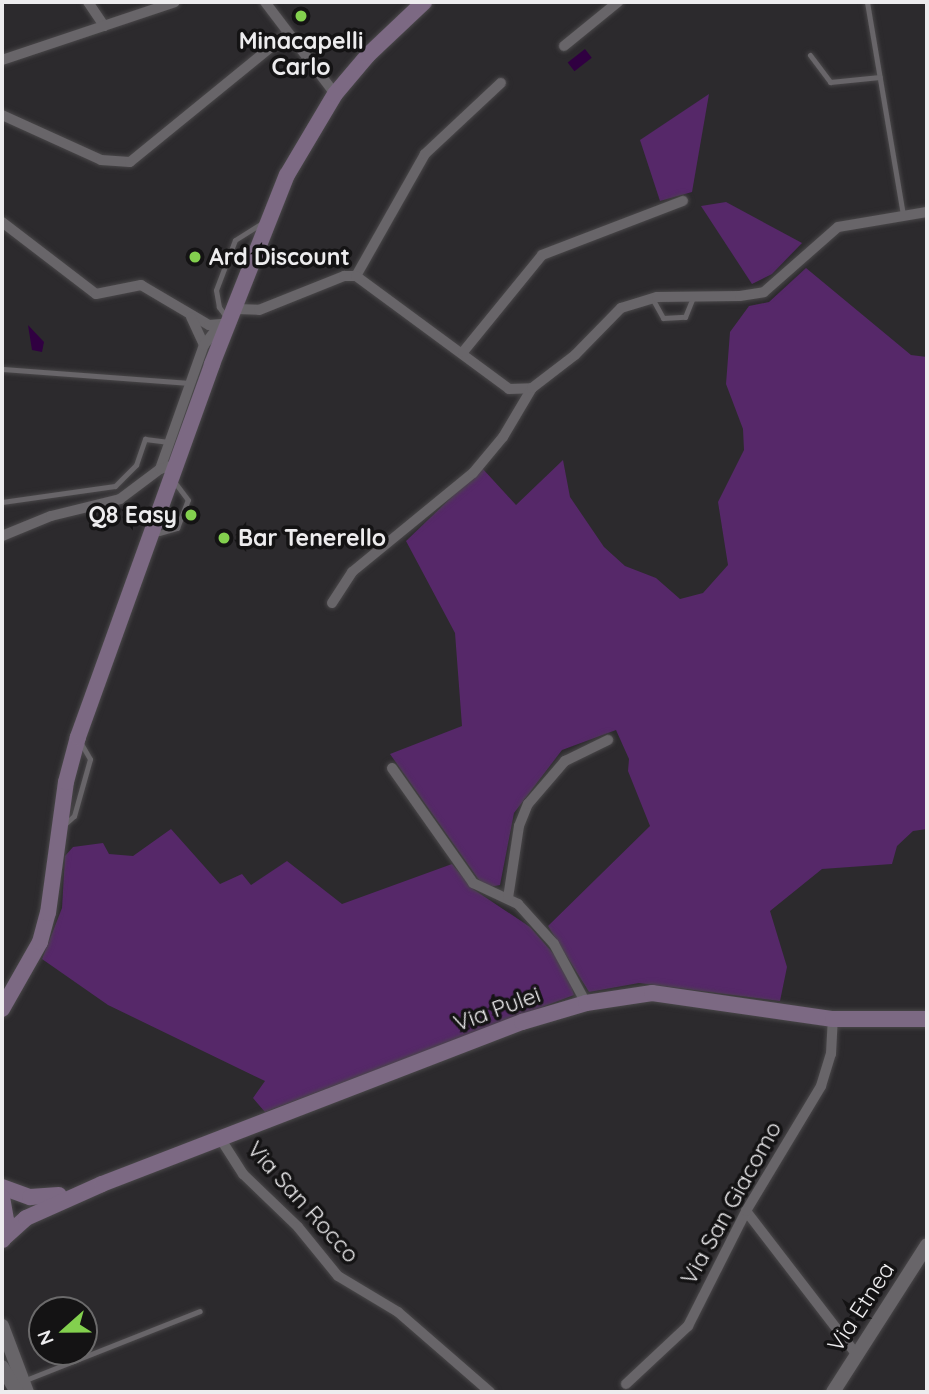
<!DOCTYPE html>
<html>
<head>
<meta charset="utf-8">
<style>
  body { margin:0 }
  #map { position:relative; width:929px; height:1394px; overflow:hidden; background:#2c2a2d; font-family:Quicksand,sans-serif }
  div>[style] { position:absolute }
  .green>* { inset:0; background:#562869 }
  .water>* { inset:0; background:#300041; transform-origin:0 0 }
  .roads { filter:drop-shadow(0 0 2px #494749) drop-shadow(0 0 2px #494749) }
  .service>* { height:5px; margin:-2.5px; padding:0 2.5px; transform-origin:2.5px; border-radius:2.5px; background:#686569 }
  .minor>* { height:10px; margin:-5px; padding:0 5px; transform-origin:5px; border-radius:5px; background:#686569 }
  .tertiary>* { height:14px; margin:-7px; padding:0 7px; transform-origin:7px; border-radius:7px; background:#686569 }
  .secondary>* { height:16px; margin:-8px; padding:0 8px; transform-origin:8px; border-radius:8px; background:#7c6983 }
  .dots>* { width:19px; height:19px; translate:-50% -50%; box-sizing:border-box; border:4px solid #141314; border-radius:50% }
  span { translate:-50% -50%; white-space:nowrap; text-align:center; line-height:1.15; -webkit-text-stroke:7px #141314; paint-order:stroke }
  .poi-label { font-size:23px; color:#edecee; font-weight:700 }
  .left { translate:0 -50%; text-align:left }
  .right { translate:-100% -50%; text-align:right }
  .street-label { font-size:23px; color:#edecee }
  .frame { position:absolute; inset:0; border:4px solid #edecee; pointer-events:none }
  .north { position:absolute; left:28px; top:1296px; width:70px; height:70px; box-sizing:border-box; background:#141314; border:2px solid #6b6a6b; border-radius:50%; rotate:249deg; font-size:19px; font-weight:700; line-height:28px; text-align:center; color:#edecee }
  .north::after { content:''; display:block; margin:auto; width:24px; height:32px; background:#83d04e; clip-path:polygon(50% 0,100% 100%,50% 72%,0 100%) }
</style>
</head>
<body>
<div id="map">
  <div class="green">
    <div style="clip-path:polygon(709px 94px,692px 192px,660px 201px,640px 140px)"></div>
    <div style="clip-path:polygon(726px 202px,802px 243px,772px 274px,752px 284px,701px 206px)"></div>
    <div style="clip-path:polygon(806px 268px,911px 355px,927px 357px,927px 829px,913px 831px,897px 846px,892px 864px,822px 869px,770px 911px,787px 967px,780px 1001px,639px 983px,589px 992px,548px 926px,650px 826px,628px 771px,629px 759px,616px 730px,562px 750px,514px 813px,500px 885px,490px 887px,479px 880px,390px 754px,462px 726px,455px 633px,406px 541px,482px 468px,516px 505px,563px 460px,570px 497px,604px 547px,625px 566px,656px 578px,680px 599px,703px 593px,728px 565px,718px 502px,744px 450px,743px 429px,726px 384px,730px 332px,749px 306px,769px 302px)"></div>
    <div style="clip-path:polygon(171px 829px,220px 884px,242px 874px,251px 885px,287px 861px,342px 904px,452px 864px,473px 889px,530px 927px,566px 968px,574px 995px,265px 1112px,253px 1098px,265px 1081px,108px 1005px,42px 959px,62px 908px,65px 856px,73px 847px,103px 843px,109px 854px,133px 856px)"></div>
  </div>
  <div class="water">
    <div style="left:585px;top:49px;width:11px;height:22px;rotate:52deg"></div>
    <div style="clip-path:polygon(28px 325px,44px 342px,42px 352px,32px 350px)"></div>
  </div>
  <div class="roads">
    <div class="service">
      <div style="left:867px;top:2px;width:216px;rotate:80.4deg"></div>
      <div style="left:810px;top:55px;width:34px;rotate:53deg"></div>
      <div style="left:830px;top:82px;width:50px;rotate:-5.7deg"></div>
      <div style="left:652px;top:298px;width:23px;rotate:61deg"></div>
      <div style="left:663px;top:318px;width:22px;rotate:-3deg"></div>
      <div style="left:685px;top:317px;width:22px;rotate:-68deg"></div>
      <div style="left:227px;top:318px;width:14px;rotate:-126deg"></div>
      <div style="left:219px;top:307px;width:17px;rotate:-100deg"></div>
      <div style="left:216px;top:290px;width:53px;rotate:-69.2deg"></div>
      <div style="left:235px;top:240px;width:36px;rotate:-32deg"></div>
      <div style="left:2px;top:369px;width:189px;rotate:4.3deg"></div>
      <div style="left:2px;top:502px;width:114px;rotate:-8.1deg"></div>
      <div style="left:115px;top:486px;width:30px;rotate:-45deg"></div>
      <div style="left:136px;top:465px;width:28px;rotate:-71deg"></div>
      <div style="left:145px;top:439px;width:24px;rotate:7deg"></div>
      <div style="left:159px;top:533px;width:19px;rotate:-16deg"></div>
      <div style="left:177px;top:528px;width:30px;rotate:-69deg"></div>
      <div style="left:188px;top:500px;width:20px;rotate:-127deg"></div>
      <div style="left:65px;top:824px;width:12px;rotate:-42deg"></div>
      <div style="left:74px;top:816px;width:59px;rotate:-74.3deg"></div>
      <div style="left:90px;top:759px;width:20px;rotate:-120deg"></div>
      <div style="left:23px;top:1381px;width:190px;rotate:-21.6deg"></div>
    </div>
    <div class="minor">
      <div style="left:88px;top:2px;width:29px;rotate:56deg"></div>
      <div style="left:265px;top:2px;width:116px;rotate:52.7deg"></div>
      <div style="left:564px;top:46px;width:70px;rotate:-39.2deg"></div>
      <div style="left:2px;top:60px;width:182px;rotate:-18.5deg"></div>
      <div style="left:2px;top:115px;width:109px;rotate:24.4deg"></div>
      <div style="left:101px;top:160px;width:29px;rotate:4deg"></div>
      <div style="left:130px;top:162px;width:204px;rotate:-39.2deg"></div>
      <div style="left:2px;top:222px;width:118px;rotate:37.5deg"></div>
      <div style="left:96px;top:294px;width:46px;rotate:-11.3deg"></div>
      <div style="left:141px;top:285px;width:79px;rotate:30.5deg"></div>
      <div style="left:209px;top:325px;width:21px;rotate:-5deg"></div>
      <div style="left:356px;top:276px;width:140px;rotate:-60.5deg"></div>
      <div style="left:425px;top:154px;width:104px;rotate:-43.1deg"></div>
      <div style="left:236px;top:309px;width:23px;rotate:2deg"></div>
      <div style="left:259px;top:310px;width:92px;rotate:-21.8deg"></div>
      <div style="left:344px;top:276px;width:12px"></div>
      <div style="left:356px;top:276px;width:190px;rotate:36.4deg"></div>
      <div style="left:509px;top:389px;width:23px;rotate:-2deg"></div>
      <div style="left:191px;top:317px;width:31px;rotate:65deg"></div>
      <div style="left:463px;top:352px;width:125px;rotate:-50.8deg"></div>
      <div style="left:542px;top:255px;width:151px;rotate:-21deg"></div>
      <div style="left:160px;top:469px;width:132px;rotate:-70.5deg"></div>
      <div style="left:204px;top:345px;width:24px;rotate:-52deg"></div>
      <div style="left:2px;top:536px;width:53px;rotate:-22.2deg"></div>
      <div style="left:51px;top:516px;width:71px;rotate:-13.8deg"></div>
      <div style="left:120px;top:499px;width:50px;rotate:-36.9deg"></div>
      <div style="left:160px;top:469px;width:16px;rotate:-15deg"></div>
      <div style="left:332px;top:603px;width:37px;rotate:-57deg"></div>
      <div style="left:352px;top:572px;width:156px;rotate:-39.3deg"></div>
      <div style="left:473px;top:473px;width:47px;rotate:-50.2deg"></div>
      <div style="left:503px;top:437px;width:57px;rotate:-59.4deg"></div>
      <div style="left:532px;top:388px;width:54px;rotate:-37.5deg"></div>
      <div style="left:575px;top:355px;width:66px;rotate:-45.6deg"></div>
      <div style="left:621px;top:308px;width:38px;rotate:-17deg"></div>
      <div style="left:657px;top:297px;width:83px;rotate:-0.7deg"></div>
      <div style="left:740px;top:296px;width:24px;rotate:-9deg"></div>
      <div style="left:764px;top:292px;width:98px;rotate:-41.3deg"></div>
      <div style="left:838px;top:227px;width:90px;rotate:-9.6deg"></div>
      <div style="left:392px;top:768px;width:141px;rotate:54.8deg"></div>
      <div style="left:473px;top:883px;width:50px;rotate:25deg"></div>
      <div style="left:518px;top:904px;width:54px;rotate:48deg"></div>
      <div style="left:554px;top:944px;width:67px;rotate:61.5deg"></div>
      <div style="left:508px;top:898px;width:73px;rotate:-81.3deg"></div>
      <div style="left:519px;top:826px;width:24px;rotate:-68deg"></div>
      <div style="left:528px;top:804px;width:57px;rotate:-49.3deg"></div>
      <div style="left:565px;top:761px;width:48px;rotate:-26deg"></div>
      <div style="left:220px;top:1138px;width:43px;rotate:57.4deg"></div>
      <div style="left:243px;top:1174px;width:76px;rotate:43.9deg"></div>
      <div style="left:298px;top:1227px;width:63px;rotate:50.8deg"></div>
      <div style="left:338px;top:1276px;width:70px;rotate:31deg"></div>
      <div style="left:398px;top:1312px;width:122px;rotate:41deg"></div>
      <div style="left:746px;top:1211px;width:182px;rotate:52.4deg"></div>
      <div style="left:626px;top:1384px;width:85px;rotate:-43.1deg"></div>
      <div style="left:688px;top:1326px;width:129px;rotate:-63.2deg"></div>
      <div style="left:746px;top:1211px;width:146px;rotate:-59deg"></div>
      <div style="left:821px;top:1086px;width:34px;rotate:-73deg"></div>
      <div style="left:831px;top:1054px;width:35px;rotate:-87deg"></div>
    </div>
    <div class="tertiary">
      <div style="left:2px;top:1326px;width:71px;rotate:69.3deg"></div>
      <div style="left:2px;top:1367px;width:29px;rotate:59deg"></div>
      <div style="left:833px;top:1392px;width:174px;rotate:-57.4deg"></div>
    </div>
    <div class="secondary">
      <div style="left:2px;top:1009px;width:77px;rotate:-60.4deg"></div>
      <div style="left:40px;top:942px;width:30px;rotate:-75deg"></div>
      <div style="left:48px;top:913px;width:132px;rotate:-82.2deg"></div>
      <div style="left:66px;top:782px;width:47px;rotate:-75.1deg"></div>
      <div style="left:78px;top:737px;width:396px;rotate:-70.2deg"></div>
      <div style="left:212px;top:364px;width:203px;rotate:-68.4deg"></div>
      <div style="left:287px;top:175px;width:94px;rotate:-59.3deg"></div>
      <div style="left:335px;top:94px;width:51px;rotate:-49.8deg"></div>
      <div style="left:368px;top:55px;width:77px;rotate:-43.4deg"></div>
      <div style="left:2px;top:1187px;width:30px;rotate:20deg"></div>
      <div style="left:30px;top:1197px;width:29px;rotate:-4deg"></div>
      <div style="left:2px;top:1197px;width:23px;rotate:80deg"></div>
      <div style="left:6px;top:1220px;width:20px;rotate:99deg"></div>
      <div style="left:5px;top:1237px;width:28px;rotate:-42deg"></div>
      <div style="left:26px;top:1218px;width:83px;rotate:-24.1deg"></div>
      <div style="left:102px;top:1184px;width:450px;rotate:-21.1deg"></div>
      <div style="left:522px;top:1022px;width:67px;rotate:-16.5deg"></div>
      <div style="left:586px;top:1003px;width:67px;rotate:-8.6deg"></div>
      <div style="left:652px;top:993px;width:183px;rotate:8.2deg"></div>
      <div style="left:833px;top:1019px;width:94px"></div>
    </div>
  </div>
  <div class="dots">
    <div style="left:301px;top:16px;background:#83d04e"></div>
    <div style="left:195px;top:257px;background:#83d04e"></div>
    <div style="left:191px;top:515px;background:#83d04e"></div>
    <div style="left:224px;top:538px;background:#83d04e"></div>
  </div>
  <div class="poi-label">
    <span style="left:301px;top:54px">Minacapelli<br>Carlo</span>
    <span class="left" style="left:209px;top:257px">Ard Discount</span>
    <span class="right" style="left:177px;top:515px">Q8 Easy</span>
    <span class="left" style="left:238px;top:538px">Bar Tenerello</span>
  </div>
  <div class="street-label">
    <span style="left:497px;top:1009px;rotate:-20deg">Via Pulei</span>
    <span style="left:303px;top:1202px;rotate:48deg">Via San Rocco</span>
    <span style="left:731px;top:1203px;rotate:-61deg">Via San Giacomo</span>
    <span style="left:861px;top:1307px;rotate:-57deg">Via Etnea</span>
  </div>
  <div class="frame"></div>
  <div class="north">N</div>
</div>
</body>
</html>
